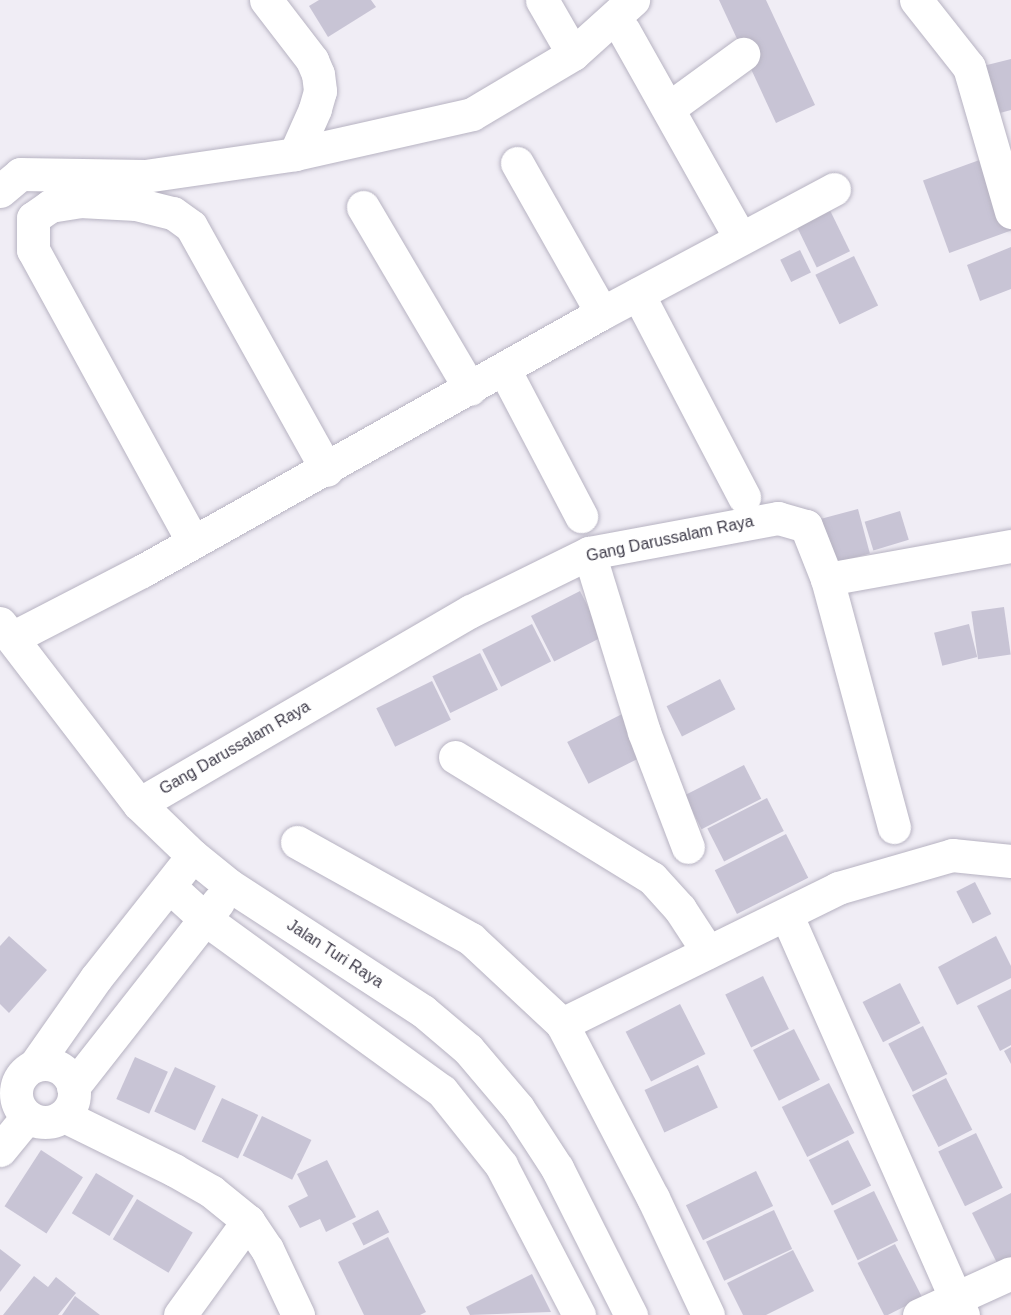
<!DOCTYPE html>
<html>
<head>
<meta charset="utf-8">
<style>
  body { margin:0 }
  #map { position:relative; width:1011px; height:1315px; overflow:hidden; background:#f0edf5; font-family:Arial,sans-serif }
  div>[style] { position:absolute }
  .building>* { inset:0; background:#c8c4d5; transform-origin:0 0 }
  .roads { filter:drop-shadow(0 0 2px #b7b3c2) drop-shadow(0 0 2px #b7b3c2) }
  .minor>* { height:33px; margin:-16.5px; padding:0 16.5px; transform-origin:16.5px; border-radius:16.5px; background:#fff }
  .minor>.ring { margin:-16.5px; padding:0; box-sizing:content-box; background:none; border:33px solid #fff; border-radius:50% }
  span { translate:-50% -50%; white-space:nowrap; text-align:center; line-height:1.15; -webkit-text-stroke:4.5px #fff; paint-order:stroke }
  .street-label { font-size:16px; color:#3e3b49 }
</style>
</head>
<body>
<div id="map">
  <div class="building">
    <div style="clip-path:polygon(319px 0,371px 0,376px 7px,328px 37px,309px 6px)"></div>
    <div style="clip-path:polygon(719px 0,766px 0,815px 105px,776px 123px)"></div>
    <div style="clip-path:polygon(1011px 59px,1011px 110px,996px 114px,983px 66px)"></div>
    <div style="left:985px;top:158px;width:77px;height:66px;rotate:70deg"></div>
    <div style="left:825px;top:200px;width:57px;height:37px;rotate:64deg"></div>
    <div style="clip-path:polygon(1011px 247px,1011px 289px,980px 301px,967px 265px)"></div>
    <div style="left:800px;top:250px;width:25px;height:22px;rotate:64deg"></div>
    <div style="left:854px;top:256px;width:55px;height:43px;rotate:64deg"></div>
    <div style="left:858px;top:509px;width:46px;height:39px;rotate:75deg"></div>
    <div style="left:900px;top:511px;width:30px;height:37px;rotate:73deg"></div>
    <div style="left:580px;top:591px;width:51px;height:55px;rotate:63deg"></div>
    <div style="left:1004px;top:607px;width:48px;height:33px;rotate:82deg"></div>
    <div style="left:532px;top:624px;width:42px;height:56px;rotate:63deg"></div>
    <div style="left:969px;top:624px;width:34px;height:36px;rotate:76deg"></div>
    <div style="left:480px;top:653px;width:41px;height:53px;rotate:64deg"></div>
    <div style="left:720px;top:679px;width:34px;height:60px;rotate:63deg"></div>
    <div style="left:432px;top:681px;width:43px;height:62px;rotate:64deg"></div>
    <div style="left:626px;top:712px;width:47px;height:66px;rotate:63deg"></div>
    <div style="left:744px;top:765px;width:38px;height:67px;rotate:63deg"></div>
    <div style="left:767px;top:798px;width:37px;height:67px;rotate:63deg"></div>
    <div style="left:786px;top:834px;width:49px;height:80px;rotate:63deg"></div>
    <div style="left:975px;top:882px;width:36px;height:21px;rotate:63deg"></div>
    <div style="clip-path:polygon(9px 936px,47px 970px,9px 1013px,0 1004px,0 946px)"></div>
    <div style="clip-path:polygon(996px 936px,1011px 966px,1011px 978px,957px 1005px,938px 967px)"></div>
    <div style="left:763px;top:976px;width:59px;height:42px;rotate:64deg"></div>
    <div style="left:900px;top:983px;width:45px;height:42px;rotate:63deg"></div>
    <div style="clip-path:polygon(1011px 989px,1011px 1045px,1000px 1051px,977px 1006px)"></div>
    <div style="left:680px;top:1004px;width:56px;height:61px;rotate:63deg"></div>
    <div style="left:923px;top:1026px;width:54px;height:39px;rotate:63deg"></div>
    <div style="left:794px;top:1029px;width:57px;height:46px;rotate:63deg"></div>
    <div style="clip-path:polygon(1011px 1047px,1011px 1064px,1004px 1051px)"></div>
    <div style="left:135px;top:1057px;width:36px;height:46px;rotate:24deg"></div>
    <div style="left:698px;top:1065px;width:47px;height:59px;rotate:65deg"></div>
    <div style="left:175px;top:1067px;width:45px;height:49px;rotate:25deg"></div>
    <div style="left:946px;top:1078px;width:58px;height:38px;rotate:63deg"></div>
    <div style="left:829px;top:1083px;width:56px;height:53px;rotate:63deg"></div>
    <div style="left:222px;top:1098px;width:40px;height:48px;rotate:25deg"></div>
    <div style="left:262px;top:1116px;width:55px;height:44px;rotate:26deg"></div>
    <div style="left:976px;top:1133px;width:61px;height:42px;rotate:64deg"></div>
    <div style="left:848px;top:1140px;width:51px;height:44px;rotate:63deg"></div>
    <div style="left:41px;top:1150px;width:50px;height:67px;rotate:33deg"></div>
    <div style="clip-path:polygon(327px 1160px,356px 1217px,326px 1232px,320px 1219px,300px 1228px,288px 1206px,308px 1196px,297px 1174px)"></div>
    <div style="left:756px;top:1171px;width:39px;height:78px;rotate:64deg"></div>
    <div style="left:96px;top:1173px;width:44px;height:47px;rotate:31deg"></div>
    <div style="left:874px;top:1191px;width:55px;height:45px;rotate:64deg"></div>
    <div style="clip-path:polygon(1011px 1193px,1011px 1259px,998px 1265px,972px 1213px)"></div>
    <div style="left:137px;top:1199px;width:65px;height:47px;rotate:31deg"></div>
    <div style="left:378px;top:1210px;width:25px;height:29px;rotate:63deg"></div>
    <div style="left:774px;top:1210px;width:43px;height:75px;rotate:65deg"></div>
    <div style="clip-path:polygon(388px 1237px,426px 1312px,420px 1315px,364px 1315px,338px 1262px)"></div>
    <div style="left:895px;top:1244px;width:60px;height:42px;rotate:63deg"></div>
    <div style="clip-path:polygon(0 1249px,21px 1265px,0 1292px)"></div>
    <div style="clip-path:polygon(793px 1250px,814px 1291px,766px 1315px,743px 1315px,727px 1283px)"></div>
    <div style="clip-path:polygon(532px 1274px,551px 1312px,470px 1315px,466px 1307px)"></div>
    <div style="clip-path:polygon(34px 1276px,48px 1287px,56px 1277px,76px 1293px,58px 1315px,3px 1315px)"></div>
    <div style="clip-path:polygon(75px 1296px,100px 1315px,62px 1315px)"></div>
  </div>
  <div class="roads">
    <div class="minor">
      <div style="left:266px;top:0;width:76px;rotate:52.5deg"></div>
      <div style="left:312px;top:60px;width:15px;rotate:67deg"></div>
      <div style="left:318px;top:74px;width:17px;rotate:83deg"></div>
      <div style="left:320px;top:91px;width:19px;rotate:106deg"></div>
      <div style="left:315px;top:109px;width:49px;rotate:114deg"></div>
      <div style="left:542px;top:0;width:62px;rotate:60.1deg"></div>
      <div style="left:916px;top:0;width:85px;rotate:51.7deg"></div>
      <div style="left:969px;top:67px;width:151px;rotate:73.8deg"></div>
      <div style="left:624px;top:31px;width:237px;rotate:60.7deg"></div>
      <div style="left:669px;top:108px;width:92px;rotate:-36.1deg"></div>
      <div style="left:517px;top:163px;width:172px;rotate:60.5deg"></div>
      <div style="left:0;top:191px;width:26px;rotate:-40deg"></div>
      <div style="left:20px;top:174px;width:125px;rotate:0.9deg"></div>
      <div style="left:145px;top:176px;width:152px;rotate:-8.3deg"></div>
      <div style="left:295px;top:154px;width:181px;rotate:-12.7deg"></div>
      <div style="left:472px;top:114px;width:117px;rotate:-30.7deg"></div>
      <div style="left:573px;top:54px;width:81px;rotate:-42deg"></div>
      <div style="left:363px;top:207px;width:211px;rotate:59.5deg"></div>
      <div style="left:638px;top:294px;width:229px;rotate:62.4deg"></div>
      <div style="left:505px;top:371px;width:164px;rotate:62.3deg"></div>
      <div style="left:193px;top:542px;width:333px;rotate:-118.7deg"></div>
      <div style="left:33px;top:250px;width:32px;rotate:-90deg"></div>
      <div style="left:33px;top:218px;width:21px;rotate:-35deg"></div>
      <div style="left:50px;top:206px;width:30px;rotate:-9deg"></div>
      <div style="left:80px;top:201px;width:56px;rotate:3.1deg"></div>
      <div style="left:136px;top:204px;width:38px;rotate:14deg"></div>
      <div style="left:173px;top:213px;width:22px;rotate:36deg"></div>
      <div style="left:191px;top:226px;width:279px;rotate:60.9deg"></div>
      <div style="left:589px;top:553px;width:187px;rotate:72.9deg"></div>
      <div style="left:644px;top:732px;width:123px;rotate:69.1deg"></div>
      <div style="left:827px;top:579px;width:187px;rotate:-10.2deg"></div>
      <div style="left:0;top:623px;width:228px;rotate:52.5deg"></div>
      <div style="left:139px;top:804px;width:74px;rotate:43.9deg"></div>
      <div style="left:192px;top:855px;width:48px;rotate:39deg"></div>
      <div style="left:229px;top:885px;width:231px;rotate:33deg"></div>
      <div style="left:423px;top:1011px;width:59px;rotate:40.2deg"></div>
      <div style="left:468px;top:1049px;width:77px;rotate:49.7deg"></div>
      <div style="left:518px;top:1108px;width:72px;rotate:57deg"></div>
      <div style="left:557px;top:1168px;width:165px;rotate:63.3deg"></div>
      <div style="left:12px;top:638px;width:146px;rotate:-27.3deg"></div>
      <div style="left:142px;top:571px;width:527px;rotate:-29.29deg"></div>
      <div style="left:602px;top:313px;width:263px;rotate:-28.1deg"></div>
      <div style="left:455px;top:757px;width:231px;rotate:31.6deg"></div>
      <div style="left:652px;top:878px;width:42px;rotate:47.9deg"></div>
      <div style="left:680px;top:909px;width:51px;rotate:56.9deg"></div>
      <div style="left:139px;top:804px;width:384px;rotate:-30.2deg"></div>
      <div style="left:471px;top:611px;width:131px;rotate:-26.2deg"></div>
      <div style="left:589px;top:553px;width:192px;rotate:-10.5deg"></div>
      <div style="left:778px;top:518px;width:29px;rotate:16deg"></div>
      <div style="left:806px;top:526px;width:57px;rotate:68.4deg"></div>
      <div style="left:827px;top:579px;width:257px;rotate:74.9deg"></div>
      <div style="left:297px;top:842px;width:199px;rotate:29.1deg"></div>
      <div style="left:471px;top:939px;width:125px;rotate:43deg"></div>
      <div style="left:562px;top:1024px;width:196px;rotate:62.4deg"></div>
      <div style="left:653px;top:1198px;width:129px;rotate:64.8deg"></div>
      <div style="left:170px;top:887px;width:47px;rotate:42.4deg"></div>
      <div style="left:205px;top:919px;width:293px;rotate:36deg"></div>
      <div style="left:442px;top:1091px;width:95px;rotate:51.4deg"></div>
      <div style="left:501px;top:1165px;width:169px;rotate:62.5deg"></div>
      <div style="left:787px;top:916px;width:436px;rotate:66.2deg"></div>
      <div style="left:562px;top:1024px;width:308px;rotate:-26.2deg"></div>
      <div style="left:838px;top:888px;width:119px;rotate:-16.1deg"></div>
      <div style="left:952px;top:855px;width:59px;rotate:5.8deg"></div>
      <div class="ring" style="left:16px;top:1064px;width:25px;height:25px"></div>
      <div style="left:35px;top:1065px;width:106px;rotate:-55deg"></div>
      <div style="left:96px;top:978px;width:139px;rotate:-51.7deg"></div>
      <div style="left:73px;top:1087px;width:235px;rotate:-51.9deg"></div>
      <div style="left:64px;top:1116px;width:123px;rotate:26.1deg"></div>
      <div style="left:174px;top:1170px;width:43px;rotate:29.6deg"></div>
      <div style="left:211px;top:1191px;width:48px;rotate:39deg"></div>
      <div style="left:248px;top:1221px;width:34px;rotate:56deg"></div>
      <div style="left:267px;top:1249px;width:73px;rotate:64.8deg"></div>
      <div style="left:0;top:1150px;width:43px;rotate:-50.7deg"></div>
      <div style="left:180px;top:1315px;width:116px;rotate:-54.1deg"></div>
      <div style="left:919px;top:1315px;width:101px;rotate:-24.5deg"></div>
    </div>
  </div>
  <div class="street-label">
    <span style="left:670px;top:539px;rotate:-12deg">Gang Darussalam Raya</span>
    <span style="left:235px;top:748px;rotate:-30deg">Gang Darussalam Raya</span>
    <span style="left:335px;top:954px;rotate:33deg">Jalan Turi Raya</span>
  </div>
</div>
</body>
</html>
